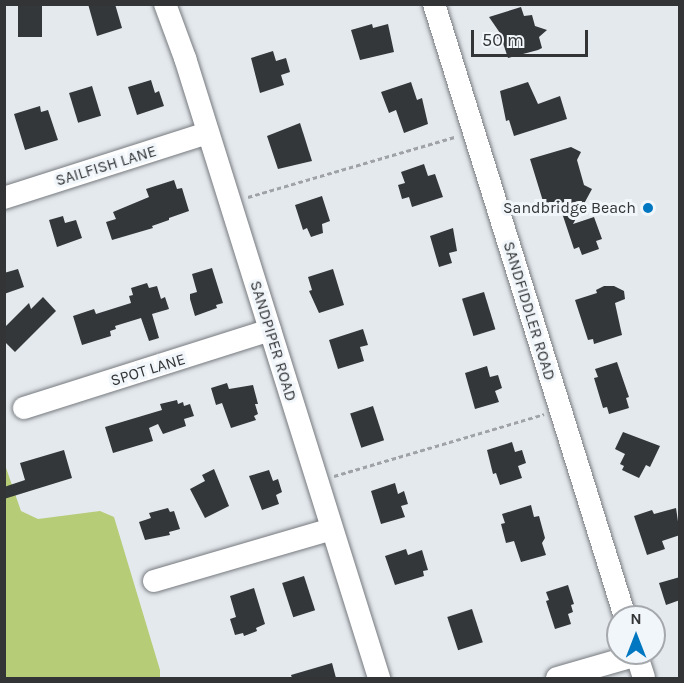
<!DOCTYPE html>
<html>
<head>
<meta charset="utf-8">
<style>
  body { margin:0 }
  #map { position:relative; width:684px; height:683px; overflow:hidden; background:#e4e9ee; font-family:Karla,sans-serif }
  div>[style] { position:absolute }
  .green>* { inset:0; background:#b6cc77 }
  .building>* { inset:0; background:#33373a; transform-origin:0 0 }
  .path>* { height:3px; margin-top:-1.5px; transform-origin:0; background:repeating-linear-gradient(90deg,#9fa2a6 0 4.5px,transparent 0 7.5px) }
  .roads { filter:drop-shadow(0 0 2px #767a7e) drop-shadow(0 0 2px #767a7e) }
  .minor>* { height:22px; margin:-11px; padding:0 11px; transform-origin:11px; border-radius:11px; background:#fff }
  .dots>* { width:16px; height:16px; translate:-50% -50%; box-sizing:border-box; border:3px solid #f1f6fb; border-radius:50% }
  span { translate:-50% -50%; white-space:nowrap; text-align:center; line-height:1.15; -webkit-text-stroke:6px #f1f6fb; paint-order:stroke }
  .street-label { font-size:16px; color:#323435 }
  .poi-label { font-size:16px; color:#323435 }
  .right { translate:-100% -50%; text-align:right }
  .frame { position:absolute; inset:0; border:6px solid #323435; pointer-events:none }
  .north { position:absolute; left:606px; top:605px; width:60px; height:60px; box-sizing:border-box; background:#f1f6fb; border:2px solid #a5a8ac; border-radius:50%; rotate:0deg; font-size:16px; font-weight:700; line-height:24px; text-align:center; color:#323435 }
  .north::after { content:''; display:block; margin:auto; width:21px; height:27px; background:#0277c1; clip-path:polygon(50% 0,100% 100%,50% 72%,0 100%) }
  .scale { position:absolute; left:471px; top:30px; width:117px; height:27px; box-sizing:border-box; border:3px solid #323435; border-top:0; padding-left:8px; font-size:18px; line-height:21px; white-space:nowrap; color:#323435; -webkit-text-stroke:4px #f1f6fb; paint-order:stroke }
</style>
</head>
<body>
<div id="map">
  <div class="green">
    <div style="clip-path:polygon(4px 462px,21px 511px,38px 519px,100px 511px,114px 517px,160px 670px,160px 678px,5px 678px)"></div>
  </div>
  <div class="building">
    <div style="left:18px;top:4px;width:24px;height:33px"></div>
    <div style="clip-path:polygon(88px 4px,115px 4px,122px 28px,97px 36px)"></div>
    <div style="clip-path:polygon(521px 7px,524px 16px,532px 15px,535px 26px,547px 30px,539px 37px,542px 48px,538px 50px,508px 58px,502px 40px,496px 38px,500px 33px,489px 17px)"></div>
    <div style="clip-path:polygon(372px 24px,373px 28px,388px 24px,394px 52px,360px 60px,351px 30px)"></div>
    <div style="clip-path:polygon(273px 51px,276px 61px,286px 58px,290px 72px,281px 75px,284px 85px,260px 93px,251px 58px)"></div>
    <div style="clip-path:polygon(151px 80px,155px 93px,159px 91px,164px 106px,137px 115px,128px 87px)"></div>
    <div style="clip-path:polygon(411px 82px,417px 100px,422px 98px,428px 124px,404px 133px,396px 110px,389px 113px,381px 92px)"></div>
    <div style="clip-path:polygon(528px 82px,538px 104px,560px 96px,567px 119px,514px 136px,509px 120px,506px 121px,500px 91px)"></div>
    <div style="left:92px;top:86px;width:31px;height:24px;rotate:73deg"></div>
    <div style="clip-path:polygon(40px 106px,41px 112px,48px 110px,58px 140px,25px 150px,14px 114px)"></div>
    <div style="clip-path:polygon(300px 123px,312px 161px,278px 169px,267px 136px)"></div>
    <div style="clip-path:polygon(571px 147px,581px 152px,577px 160px,584px 185px,592px 189px,573px 224px,594px 217px,602px 239px,596px 241px,599px 249px,582px 255px,579px 247px,574px 249px,560px 207px,546px 211px,530px 159px)"></div>
    <div style="clip-path:polygon(424px 164px,428px 176px,435px 174px,443px 197px,412px 207px,409px 197px,402px 199px,398px 185px,405px 183px,401px 172px)"></div>
    <div style="clip-path:polygon(174px 180px,177px 189px,182px 188px,189px 211px,169px 218px,169px 220px,152px 226px,153px 228px,112px 240px,106px 222px,116px 219px,113px 212px,149px 197px,146px 189px)"></div>
    <div style="clip-path:polygon(322px 196px,330px 221px,322px 224px,323px 233px,311px 237px,307px 228px,303px 230px,295px 205px)"></div>
    <div style="clip-path:polygon(63px 216px,65px 223px,76px 220px,82px 238px,57px 247px,49px 220px)"></div>
    <div style="clip-path:polygon(453px 228px,457px 251px,449px 253px,452px 263px,439px 267px,430px 236px)"></div>
    <div style="clip-path:polygon(212px 268px,223px 303px,216px 305px,217px 308px,195px 316px,190px 299px,190px 294px,197px 292px,192px 274px)"></div>
    <div style="clip-path:polygon(18px 269px,24px 287px,4px 294px,4px 273px)"></div>
    <div style="clip-path:polygon(333px 269px,344px 305px,319px 313px,309px 291px,312px 290px,308px 277px)"></div>
    <div style="clip-path:polygon(147px 283px,149px 288px,157px 286px,161px 299px,165px 297px,169px 309px,152px 314px,159px 338px,149px 341px,141px 318px,115px 326px,116px 329px,110px 331px,111px 336px,82px 345px,73px 316px,94px 309px,96px 314px,131px 303px,129px 296px,133px 295px,131px 288px)"></div>
    <div style="clip-path:polygon(604px 286px,614px 286px,624px 291px,625px 299px,615px 303px,622px 335px,594px 344px,593px 339px,588px 340px,575px 300px,597px 293px,596px 290px)"></div>
    <div style="left:484px;top:292px;width:39px;height:23px;rotate:73deg"></div>
    <div style="clip-path:polygon(43px 297px,56px 311px,15px 352px,4px 341px,4px 328px,29px 303px,31px 309px)"></div>
    <div style="clip-path:polygon(363px 329px,368px 345px,360px 347px,364px 361px,338px 369px,329px 340px)"></div>
    <div style="clip-path:polygon(617px 362px,629px 397px,626px 398px,629px 408px,609px 414px,607px 407px,603px 408px,594px 378px,598px 377px,595px 369px)"></div>
    <div style="clip-path:polygon(487px 366px,490px 377px,498px 375px,502px 388px,495px 391px,499px 402px,475px 409px,465px 373px)"></div>
    <div style="clip-path:polygon(227px 383px,229px 389px,253px 385px,258px 404px,255px 404px,258px 414px,254px 416px,256px 420px,231px 428px,222px 403px,216px 405px,211px 388px)"></div>
    <div style="clip-path:polygon(177px 400px,178px 404px,183px 402px,184px 406px,190px 404px,194px 416px,184px 419px,186px 426px,163px 434px,158px 424px,149px 428px,153px 441px,113px 453px,105px 427px,162px 410px,160px 404px)"></div>
    <div style="left:373px;top:406px;width:36px;height:24px;rotate:72deg"></div>
    <div style="clip-path:polygon(623px 432px,660px 446px,650px 467px,646px 465px,639px 478px,622px 470px,624px 466px,620px 464px,625px 454px,615px 449px)"></div>
    <div style="clip-path:polygon(512px 442px,515px 452px,522px 450px,526px 463px,518px 466px,522px 478px,500px 485px,496px 473px,493px 474px,487px 450px)"></div>
    <div style="clip-path:polygon(64px 450px,72px 478px,4px 499px,4px 487px,25px 480px,20px 463px)"></div>
    <div style="clip-path:polygon(214px 469px,229px 506px,205px 518px,190px 489px,205px 481px,202px 475px)"></div>
    <div style="clip-path:polygon(269px 470px,273px 481px,278px 479px,282px 492px,276px 495px,279px 504px,262px 510px,249px 476px)"></div>
    <div style="clip-path:polygon(395px 483px,398px 494px,404px 491px,408px 504px,401px 506px,405px 517px,381px 524px,371px 491px)"></div>
    <div style="clip-path:polygon(531px 505px,534px 517px,539px 516px,545px 538px,542px 543px,546px 555px,521px 562px,514px 541px,506px 543px,501px 524px,505px 523px,502px 514px)"></div>
    <div style="clip-path:polygon(168px 508px,170px 512px,174px 511px,180px 529px,169px 532px,170px 535px,145px 540px,139px 522px,151px 518px,149px 513px)"></div>
    <div style="clip-path:polygon(676px 508px,680px 535px,662px 541px,665px 549px,647px 555px,634px 516px,652px 510px,654px 514px)"></div>
    <div style="clip-path:polygon(406px 549px,408px 555px,422px 550px,428px 570px,423px 571px,424px 576px,395px 585px,385px 556px)"></div>
    <div style="left:304px;top:576px;width:36px;height:23px;rotate:72deg"></div>
    <div style="clip-path:polygon(680px 577px,680px 600px,666px 605px,659px 583px)"></div>
    <div style="clip-path:polygon(568px 585px,574px 604px,571px 605px,573px 612px,568px 614px,571px 624px,555px 629px,546px 601px,549px 600px,546px 592px)"></div>
    <div style="clip-path:polygon(254px 588px,265px 624px,256px 628px,257px 631px,244px 636px,243px 633px,235px 635px,230px 619px,236px 617px,230px 596px)"></div>
    <div style="left:472px;top:609px;width:35px;height:26px;rotate:72deg"></div>
    <div style="clip-path:polygon(332px 663px,336px 678px,292px 678px,291px 675px)"></div>
  </div>
  <div class="path">
    <div style="left:248px;top:197px;width:216px;rotate:-16.2deg"></div>
    <div style="left:334px;top:476px;width:219px;rotate:-16.4deg"></div>
  </div>
  <div class="roads">
    <div class="minor">
      <div style="left:165px;top:4px;width:58px;rotate:69.7deg"></div>
      <div style="left:185px;top:58px;width:650px;rotate:72.62deg"></div>
      <div style="left:434px;top:4px;width:642px;rotate:72.69deg"></div>
      <div style="left:4px;top:198px;width:214px;rotate:-17.7deg"></div>
      <div style="left:24px;top:408px;width:258px;rotate:-17.6deg"></div>
      <div style="left:154px;top:581px;width:185px;rotate:-16.3deg"></div>
      <div style="left:636px;top:653px;width:26px;rotate:72deg"></div>
      <div style="left:557px;top:678px;width:83px;rotate:-16deg"></div>
    </div>
  </div>
  <div class="dots">
    <div style="left:648px;top:208px;background:#0277c1"></div>
  </div>
  <div class="street-label">
    <span style="left:106px;top:166px;rotate:-17deg">SAILFISH LANE</span>
    <span style="left:529px;top:311px;rotate:73deg">SANDFIDDLER ROAD</span>
    <span style="left:273px;top:341px;rotate:73deg">SANDPIPER ROAD</span>
    <span style="left:148px;top:370px;rotate:-17deg">SPOT LANE</span>
  </div>
  <div class="poi-label">
    <span class="right" style="left:636px;top:208px">Sandbridge Beach</span>
  </div>
  <div class="frame"></div>
  <div class="north">N</div>
  <div class="scale">50 m</div>
</div>
</body>
</html>
